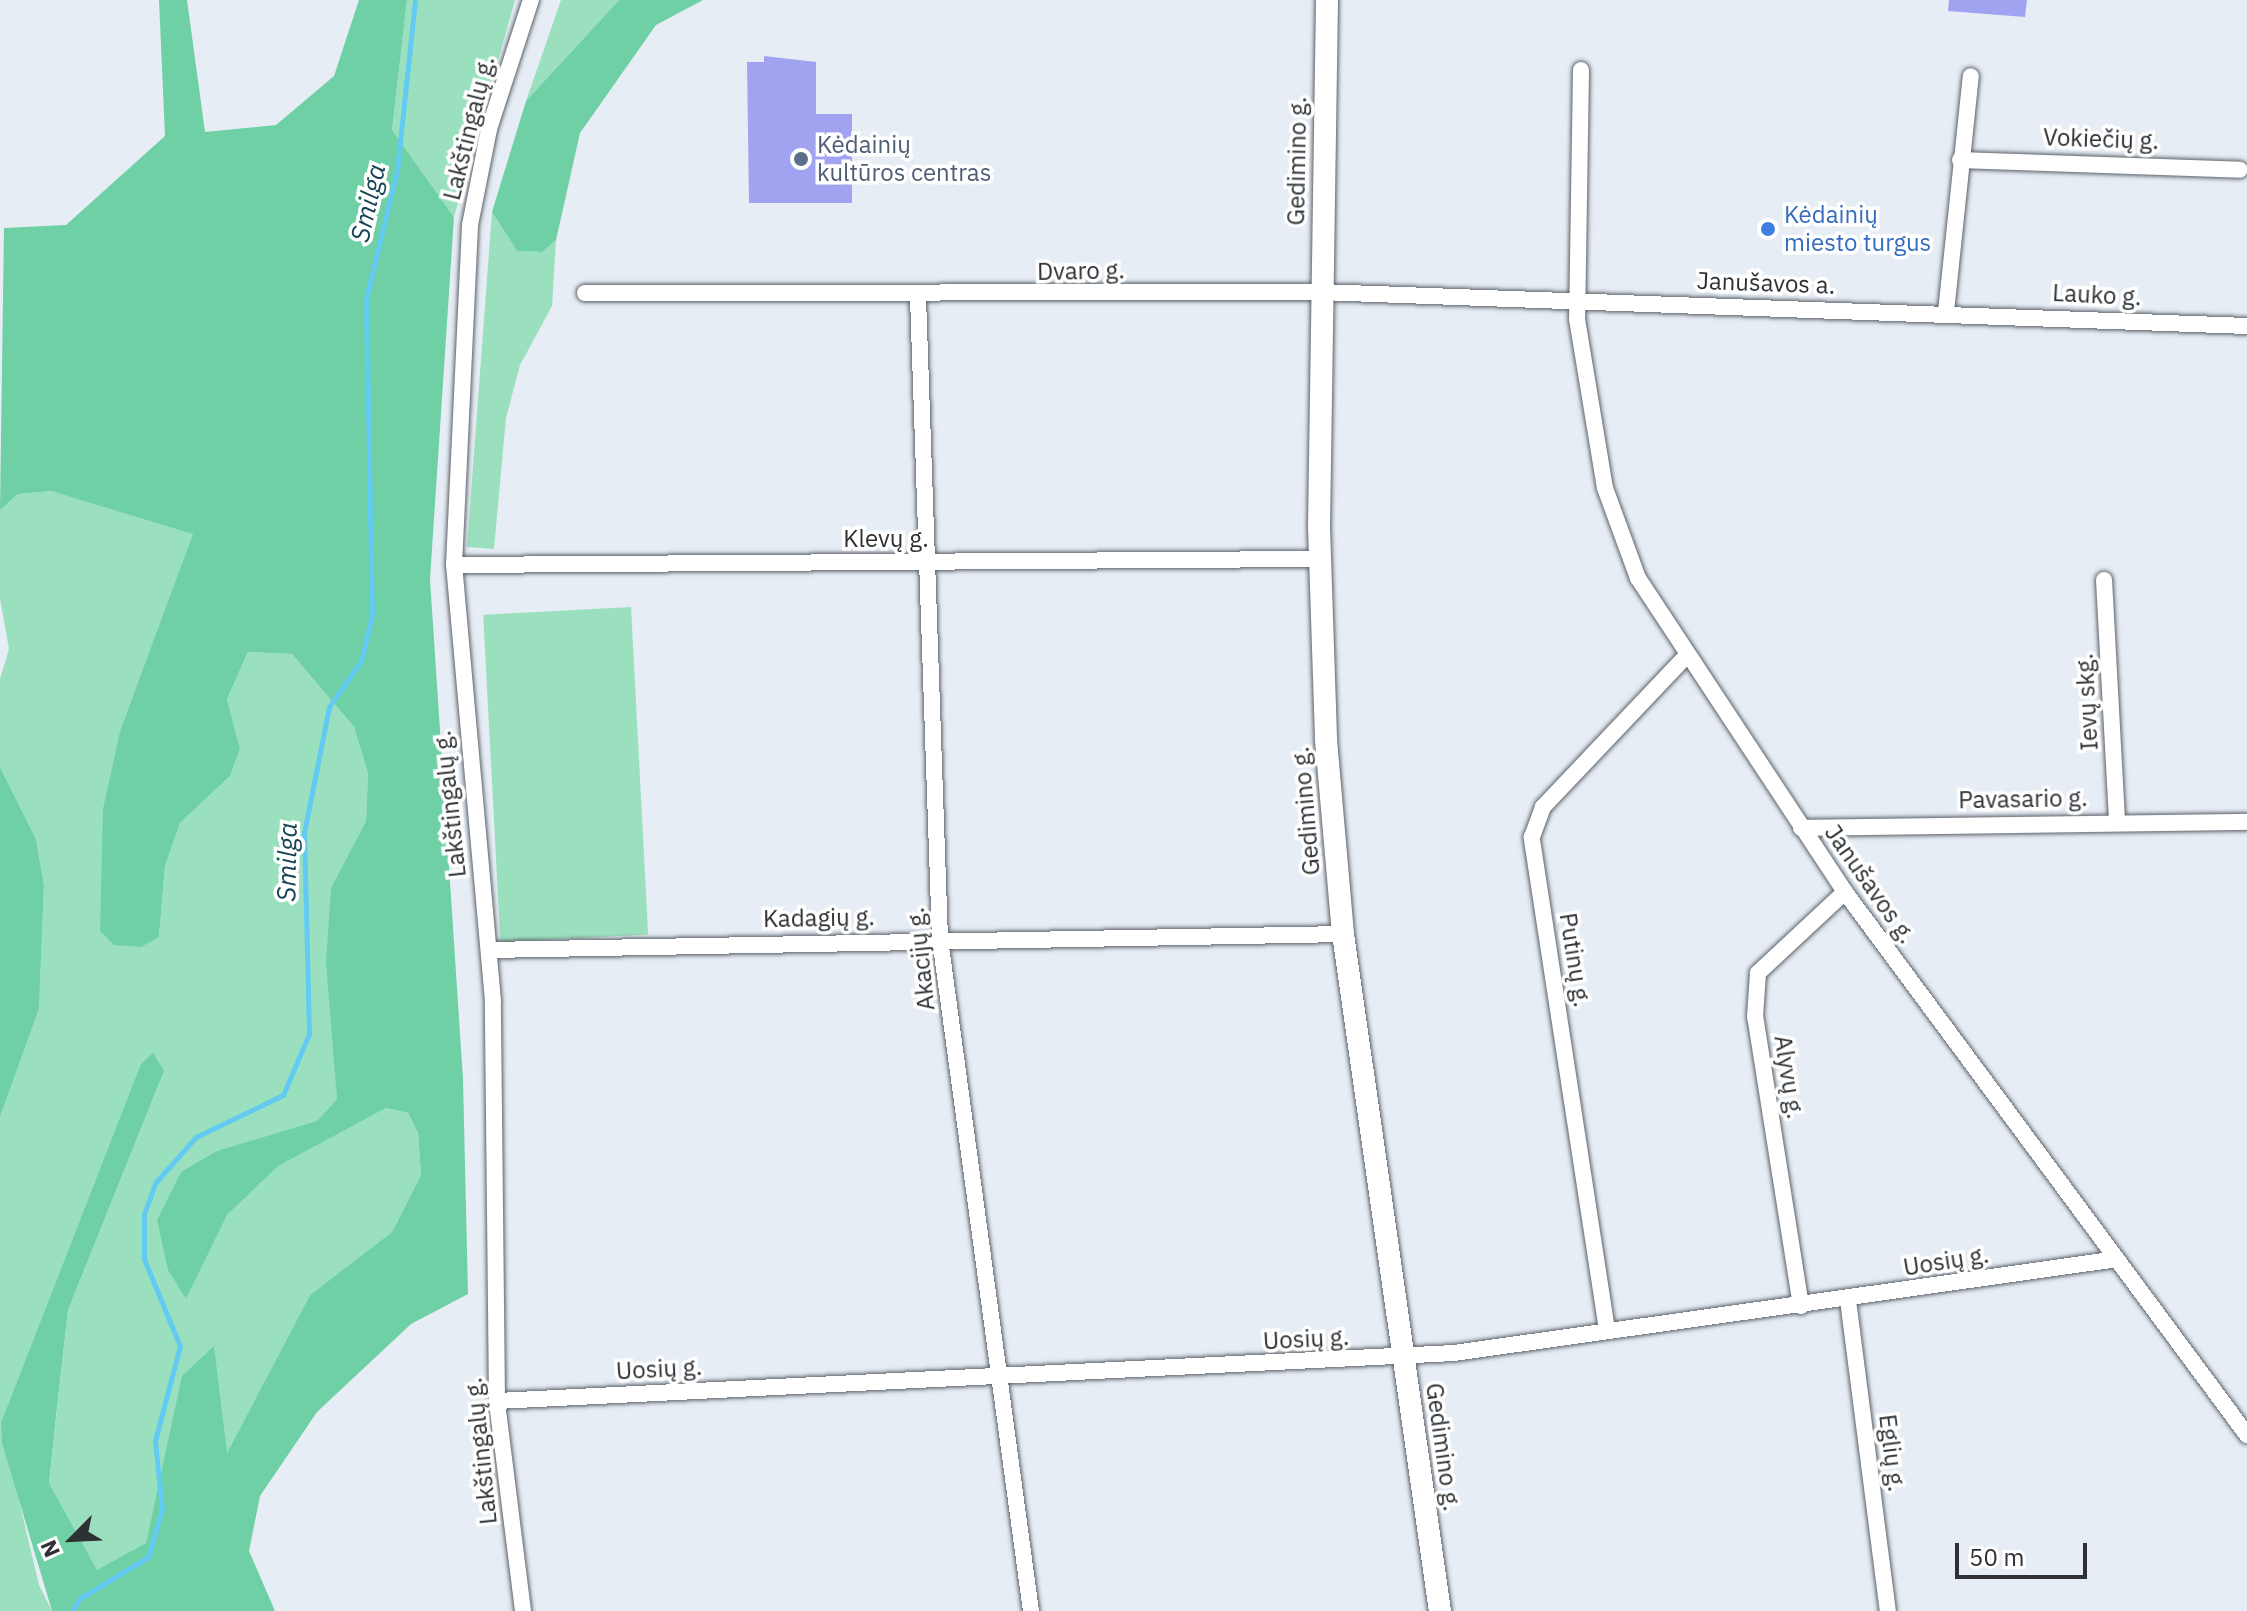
<!DOCTYPE html>
<html>
<head>
<meta charset="utf-8">
<style>
  body { margin:0 }
  #map { position:relative; width:2247px; height:1611px; overflow:hidden; background:#e6edf4; font-family:"IBM Plex Sans",sans-serif }
  div>[style] { position:absolute }
  .green>* { inset:0; background:#9ae0bf; transform-origin:0 0 }
  .forest>* { inset:0; background:#6fd0a6 }
  .stream>* { height:5px; margin:-2.5px; padding:0 2.5px; transform-origin:2.5px; border-radius:2.5px; background:#63caf2 }
  .building>* { inset:0; background:#a1a3f0 }
  .roads { filter:drop-shadow(0 0 2px #5c6269) drop-shadow(0 0 2px #5c6269) }
  .minor>* { height:16px; margin:-8px; padding:0 8px; transform-origin:8px; border-radius:8px; background:#fff }
  .secondary>* { height:22px; margin:-11px; padding:0 11px; transform-origin:11px; border-radius:11px; background:#fff }
  .dots>* { width:22px; height:22px; translate:-50% -50%; box-sizing:border-box; border:4px solid #fff; border-radius:50% }
  span { translate:-50% -50%; white-space:nowrap; text-align:center; line-height:1.15; -webkit-text-stroke:7px #fff; paint-order:stroke }
  .street-label { font-size:24px; color:#2e3033 }
  .service-label { font-size:24px; color:#4e5e75 }
  .left { translate:0 -50%; text-align:left }
  .shop-label { font-size:24px; color:#366cbe }
  .water-label { font-size:26px; color:#164454; font-style:italic }
  .north { position:absolute; left:32px; top:1499px; width:80px; height:80px; -webkit-text-stroke:6px #fff; paint-order:stroke; rotate:246deg; font-size:22px; font-weight:700; line-height:32px; text-align:center; color:#2e3033 }
  .north::after { content:''; display:block; margin:auto; width:28px; height:36px; background:#2e3033; clip-path:polygon(50% 0,100% 100%,50% 72%,0 100%) }
  .scale { position:absolute; left:1955px; top:1543px; width:132px; height:36px; box-sizing:border-box; border:4px solid #2e3033; border-top:0; padding-left:10px; font-size:24px; line-height:28px; white-space:nowrap; color:#2e3033; -webkit-text-stroke:6px #fff; paint-order:stroke }
</style>
</head>
<body>
<div id="map">
  <div class="green">
    <div style="clip-path:polygon(407px 0,515px 0,454px 217px,392px 130px)"></div>
    <div style="clip-path:polygon(561px 0,619px 0,526px 101px)"></div>
    <div style="clip-path:polygon(492px 212px,517px 251px,542px 252px,556px 240px,552px 306px,520px 365px,506px 418px,494px 549px,467px 547px)"></div>
    <div style="clip-path:polygon(51px 491px,194px 533px,120px 731px,103px 808px,159px 937px,165px 866px,180px 823px,230px 776px,240px 749px,227px 699px,248px 652px,292px 654px,354px 727px,368px 773px,366px 821px,331px 889px,337px 1099px,317px 1121px,290px 1134px,217px 1151px,186px 1298px,227px 1215px,277px 1166px,386px 1108px,408px 1113px,418px 1133px,421px 1175px,392px 1232px,310px 1295px,226px 1455px,183px 1376px,146px 1543px,97px 1571px,49px 1483px,68px 1310px,164px 1071px,1px 1424px,39px 1585px,52px 1611px,0 1611px,0 1117px,39px 1009px,44px 885px,36px 839px,0 767px,0 679px,9px 649px,0 599px,0 510px,18px 494px)"></div>
    <div style="left:631px;top:607px;width:328px;height:148px;rotate:87deg"></div>
  </div>
  <div class="forest">
    <div style="clip-path:polygon(159px 0,187px 0,205px 132px,276px 125px,334px 76px,359px 0,407px 0,392px 130px,454px 217px,430px 579px,463px 1079px,468px 1294px,411px 1324px,317px 1412px,260px 1496px,249px 1551px,275px 1611px,52px 1611px,2px 1443px,1px 1423px,141px 1064px,153px 1053px,164px 1071px,68px 1310px,57px 1408px,49px 1483px,97px 1570px,146px 1543px,182px 1376px,214px 1346px,227px 1453px,310px 1295px,392px 1232px,421px 1175px,418px 1133px,408px 1113px,386px 1108px,278px 1166px,227px 1215px,186px 1299px,168px 1270px,157px 1220px,181px 1172px,217px 1151px,317px 1121px,337px 1099px,326px 962px,331px 888px,366px 821px,368px 773px,354px 727px,292px 654px,248px 652px,227px 699px,240px 749px,230px 776px,180px 823px,165px 866px,159px 937px,141px 947px,114px 945px,100px 931px,103px 808px,120px 731px,193px 534px,51px 491px,18px 494px,0 510px,4px 228px,66px 225px,165px 136px)"></div>
    <div style="clip-path:polygon(619px 0,703px 0,656px 25px,580px 133px,556px 240px,542px 252px,517px 251px,492px 212px,526px 101px)"></div>
    <div style="clip-path:polygon(0 767px,36px 839px,44px 885px,39px 1009px,0 1117px)"></div>
  </div>
  <div class="stream">
    <div style="left:72px;top:1611px;width:14px;rotate:-60deg"></div>
    <div style="left:79px;top:1599px;width:81px;rotate:-31.3deg"></div>
    <div style="left:148px;top:1557px;width:50px;rotate:-73.7deg"></div>
    <div style="left:162px;top:1509px;width:68px;rotate:-95.9deg"></div>
    <div style="left:155px;top:1441px;width:98px;rotate:-75.3deg"></div>
    <div style="left:180px;top:1346px;width:94px;rotate:-112.5deg"></div>
    <div style="left:144px;top:1259px;width:45px;rotate:-90deg"></div>
    <div style="left:144px;top:1214px;width:33px;rotate:-70deg"></div>
    <div style="left:155px;top:1183px;width:62px;rotate:-48.3deg"></div>
    <div style="left:196px;top:1137px;width:97px;rotate:-25.8deg"></div>
    <div style="left:283px;top:1095px;width:66px;rotate:-66.9deg"></div>
    <div style="left:309px;top:1034px;width:201px;rotate:-91.4deg"></div>
    <div style="left:304px;top:833px;width:128px;rotate:-78.8deg"></div>
    <div style="left:329px;top:707px;width:56px;rotate:-55.2deg"></div>
    <div style="left:361px;top:661px;width:47px;rotate:-76.6deg"></div>
    <div style="left:372px;top:615px;width:316px;rotate:-91.1deg"></div>
    <div style="left:366px;top:299px;width:132px;rotate:-76.4deg"></div>
    <div style="left:397px;top:171px;width:172px;rotate:-84deg"></div>
  </div>
  <div class="building">
    <div style="clip-path:polygon(1949px 0,2027px 0,2025px 17px,1948px 11px)"></div>
    <div style="clip-path:polygon(764px 56px,816px 62px,816px 114px,852px 114px,852px 203px,749px 203px,747px 62px,764px 62px)"></div>
  </div>
  <div class="roads">
    <div class="minor">
      <div style="left:1581px;top:70px;width:249px;rotate:90.9deg"></div>
      <div style="left:1577px;top:319px;width:171px;rotate:80.6deg"></div>
      <div style="left:1605px;top:488px;width:96px;rotate:69.9deg"></div>
      <div style="left:1638px;top:578px;width:376px;rotate:56.6deg"></div>
      <div style="left:1845px;top:892px;width:676px;rotate:53.49deg"></div>
      <div style="left:1960px;top:160px;width:280px;rotate:2deg"></div>
      <div style="left:585px;top:293px;width:735px;rotate:-0.08deg"></div>
      <div style="left:1320px;top:292px;width:928px;rotate:2.1deg"></div>
      <div style="left:918px;top:297px;width:642px;rotate:88.04deg"></div>
      <div style="left:940px;top:939px;width:678px;rotate:82.29deg"></div>
      <div style="left:1946px;top:312px;width:237px;rotate:-84deg"></div>
      <div style="left:454px;top:565px;width:865px;rotate:-0.4deg"></div>
      <div style="left:2104px;top:580px;width:241px;rotate:86.9deg"></div>
      <div style="left:1801px;top:828px;width:446px;rotate:-0.8deg"></div>
      <div style="left:489px;top:950px;width:854px;rotate:-1.07deg"></div>
      <div style="left:1848px;top:1300px;width:314px;rotate:82.7deg"></div>
      <div style="left:1801px;top:1306px;width:293px;rotate:-99deg"></div>
      <div style="left:1755px;top:1017px;width:44px;rotate:-86.1deg"></div>
      <div style="left:1758px;top:973px;width:119px;rotate:-43deg"></div>
      <div style="left:1607px;top:1330px;width:499px;rotate:-98.7deg"></div>
      <div style="left:1532px;top:837px;width:32px;rotate:-70deg"></div>
      <div style="left:1543px;top:807px;width:209px;rotate:-46.5deg"></div>
      <div style="left:497px;top:1401px;width:958px;rotate:-2.87deg"></div>
      <div style="left:1454px;top:1353px;width:664px;rotate:-8.06deg"></div>
      <div style="left:523px;top:1611px;width:212px;rotate:-97.1deg"></div>
      <div style="left:497px;top:1401px;width:400px;rotate:-90.6deg"></div>
      <div style="left:493px;top:1001px;width:438px;rotate:-95.1deg"></div>
      <div style="left:454px;top:565px;width:340px;rotate:-87.3deg"></div>
      <div style="left:470px;top:225px;width:98px;rotate:-78.8deg"></div>
      <div style="left:489px;top:129px;width:136px;rotate:-72deg"></div>
    </div>
    <div class="secondary">
      <div style="left:1327px;top:0;width:527px;rotate:90.87deg"></div>
      <div style="left:1319px;top:527px;width:213px;rotate:88.1deg"></div>
      <div style="left:1326px;top:740px;width:195px;rotate:85deg"></div>
      <div style="left:1343px;top:934px;width:684px;rotate:81.85deg"></div>
    </div>
  </div>
  <div class="dots">
    <div style="left:801px;top:159px;background:#5c6f8a"></div>
    <div style="left:1768px;top:229px;background:#3f7fe0"></div>
  </div>
  <div class="street-label">
    <span style="left:469px;top:128px;rotate:-76deg">Lakštingalų g.</span>
    <span style="left:2101px;top:139px;rotate:2deg">Vokiečių g.</span>
    <span style="left:1297px;top:161px;rotate:-89deg">Gedimino g.</span>
    <span style="left:1081px;top:271px;rotate:-1deg">Dvaro g.</span>
    <span style="left:1766px;top:283px;rotate:2deg">Janušavos a.</span>
    <span style="left:2097px;top:295px;rotate:3deg">Lauko g.</span>
    <span style="left:886px;top:539px">Klevų g.</span>
    <span style="left:2087px;top:702px;rotate:-93deg">Ievų skg.</span>
    <span style="left:2023px;top:799px;rotate:-1deg">Pavasario g.</span>
    <span style="left:450px;top:804px;rotate:-96deg">Lakštingalų g.</span>
    <span style="left:1306px;top:811px;rotate:-95deg">Gedimino g.</span>
    <span style="left:1870px;top:884px;rotate:55deg">Janušavos g.</span>
    <span style="left:819px;top:918px;rotate:-1deg">Kadagių g.</span>
    <span style="left:921px;top:959px;rotate:-96deg">Akacijų g.</span>
    <span style="left:1575px;top:960px;rotate:81deg">Putinų g.</span>
    <span style="left:1789px;top:1077px;rotate:81deg">Alyvų g.</span>
    <span style="left:1946px;top:1261px;rotate:-9deg">Uosių g.</span>
    <span style="left:1306px;top:1339px;rotate:-3deg">Uosių g.</span>
    <span style="left:659px;top:1369px;rotate:-3deg">Uosių g.</span>
    <span style="left:1443px;top:1447px;rotate:82deg">Gedimino g.</span>
    <span style="left:481px;top:1451px;rotate:-96deg">Lakštingalų g.</span>
    <span style="left:1892px;top:1453px;rotate:83deg">Eglių g.</span>
  </div>
  <div class="service-label">
    <span class="left" style="left:817px;top:159px">Kėdainių<br>kultūros centras</span>
  </div>
  <div class="shop-label">
    <span class="left" style="left:1784px;top:229px">Kėdainių<br>miesto turgus</span>
  </div>
  <div class="water-label">
    <span style="left:368px;top:203px;rotate:-77deg">Smilga</span>
    <span style="left:287px;top:862px;rotate:-89deg">Smilga</span>
  </div>
  <div class="north">N</div>
  <div class="scale">50 m</div>
</div>
</body>
</html>
